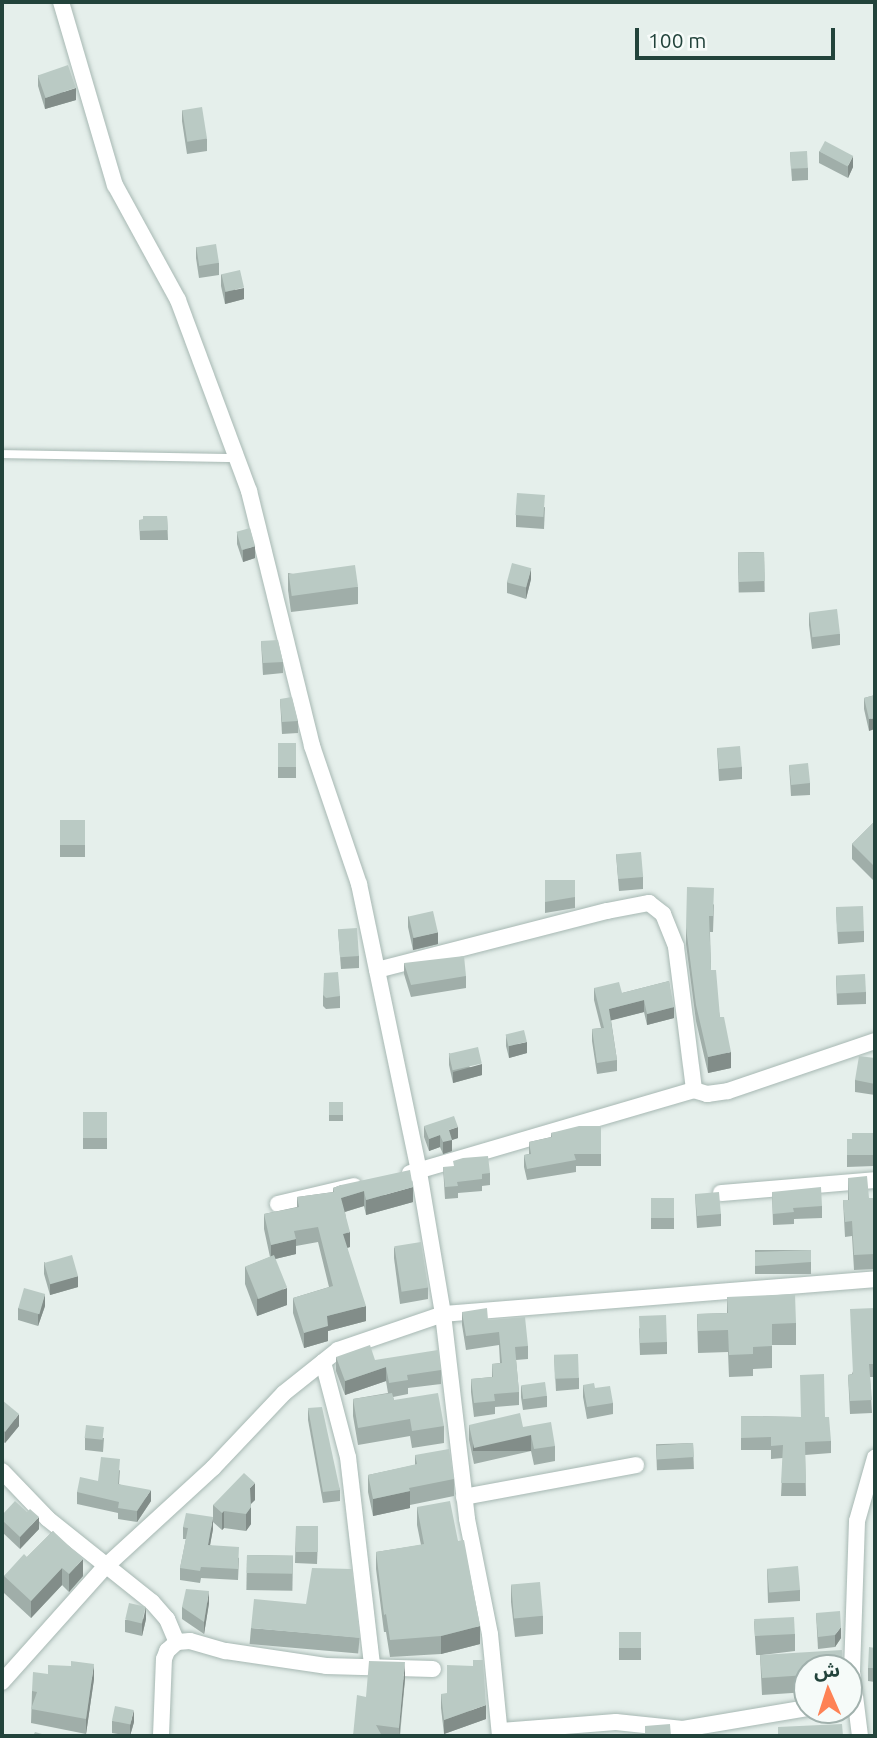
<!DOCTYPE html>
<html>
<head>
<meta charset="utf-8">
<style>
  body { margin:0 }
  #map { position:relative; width:877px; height:1738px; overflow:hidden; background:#e5efeb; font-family:Ubuntu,"Noto Sans Arabic",sans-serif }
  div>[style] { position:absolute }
  .roads { filter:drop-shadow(0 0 2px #a7b8b3) drop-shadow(0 0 2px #a7b8b3) }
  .service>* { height:8px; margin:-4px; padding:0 4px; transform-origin:4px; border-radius:4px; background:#fff }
  .minor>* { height:16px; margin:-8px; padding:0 8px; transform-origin:8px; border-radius:8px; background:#fff }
  .wall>* { inset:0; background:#a0aea9; transform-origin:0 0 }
  .shaded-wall>* { inset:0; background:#828d89; transform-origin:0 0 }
  .building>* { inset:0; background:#bacac4; transform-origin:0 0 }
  span { translate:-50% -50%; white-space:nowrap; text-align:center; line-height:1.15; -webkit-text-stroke:6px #f6fbf9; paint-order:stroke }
  .frame { position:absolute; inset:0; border:4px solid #22433b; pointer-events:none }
  .north { position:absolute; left:793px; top:1654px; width:70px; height:70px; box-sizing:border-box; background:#f6fbf9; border:2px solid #a1b1ad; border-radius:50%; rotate:357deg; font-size:19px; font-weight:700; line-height:28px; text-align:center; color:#22433b }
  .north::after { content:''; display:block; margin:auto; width:24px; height:32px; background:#fe8255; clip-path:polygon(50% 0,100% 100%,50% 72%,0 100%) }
  .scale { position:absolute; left:635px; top:28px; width:200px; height:32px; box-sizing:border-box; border:4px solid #22433b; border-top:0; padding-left:9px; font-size:21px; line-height:24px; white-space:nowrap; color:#22433b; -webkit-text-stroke:5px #f6fbf9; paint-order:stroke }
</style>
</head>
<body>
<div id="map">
  <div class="roads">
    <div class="service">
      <div style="left:2px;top:454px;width:235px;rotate:1deg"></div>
    </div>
    <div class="minor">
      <div style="left:61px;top:2px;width:191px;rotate:73.6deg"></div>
      <div style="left:115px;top:185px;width:131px;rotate:61.3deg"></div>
      <div style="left:178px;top:300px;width:204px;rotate:69.6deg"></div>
      <div style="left:249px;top:491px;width:263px;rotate:76.1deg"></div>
      <div style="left:312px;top:746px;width:146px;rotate:71.2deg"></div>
      <div style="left:359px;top:884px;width:294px;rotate:78.2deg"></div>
      <div style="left:419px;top:1172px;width:144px;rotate:80.4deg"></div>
      <div style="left:443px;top:1314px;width:206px;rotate:83.3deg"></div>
      <div style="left:467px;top:1519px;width:117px;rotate:78.7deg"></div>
      <div style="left:490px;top:1634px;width:102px;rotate:84.4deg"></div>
      <div style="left:377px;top:970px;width:237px;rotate:-14.4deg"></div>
      <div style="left:607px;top:911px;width:43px;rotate:-10.8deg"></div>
      <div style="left:649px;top:903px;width:18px;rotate:38deg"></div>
      <div style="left:663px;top:914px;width:35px;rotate:68deg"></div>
      <div style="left:676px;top:947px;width:144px;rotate:82.8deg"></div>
      <div style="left:694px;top:1090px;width:296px;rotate:163.7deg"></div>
      <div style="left:694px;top:1090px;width:14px;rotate:17deg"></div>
      <div style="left:707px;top:1094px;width:21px;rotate:-8deg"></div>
      <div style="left:728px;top:1091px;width:155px;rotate:-18.8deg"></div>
      <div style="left:721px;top:1193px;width:155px;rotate:-4.8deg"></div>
      <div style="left:278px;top:1204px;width:78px;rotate:-13.3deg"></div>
      <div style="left:323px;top:1362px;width:98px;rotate:75.3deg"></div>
      <div style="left:348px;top:1457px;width:209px;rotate:83.4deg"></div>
      <div style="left:2px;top:1471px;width:66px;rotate:46.2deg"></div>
      <div style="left:48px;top:1519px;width:133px;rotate:38.6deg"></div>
      <div style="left:152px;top:1602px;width:23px;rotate:49deg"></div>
      <div style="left:167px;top:1619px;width:25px;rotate:67deg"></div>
      <div style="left:464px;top:1497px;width:175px;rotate:-10.5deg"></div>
      <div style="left:2px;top:1682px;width:154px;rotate:-48.2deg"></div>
      <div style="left:105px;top:1567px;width:147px;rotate:-42.5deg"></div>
      <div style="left:213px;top:1468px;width:103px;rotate:-46.6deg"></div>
      <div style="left:284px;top:1393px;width:69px;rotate:-38.5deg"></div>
      <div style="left:338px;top:1350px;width:111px;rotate:-18.9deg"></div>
      <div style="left:443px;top:1314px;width:433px;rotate:-4.6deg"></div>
      <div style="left:501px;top:1731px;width:115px;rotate:-4.5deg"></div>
      <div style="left:616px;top:1722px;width:67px;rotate:6deg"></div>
      <div style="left:683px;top:1729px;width:126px;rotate:-9.6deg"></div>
      <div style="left:161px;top:1736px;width:77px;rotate:-87.8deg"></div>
      <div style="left:164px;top:1659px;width:9px;rotate:-69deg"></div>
      <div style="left:167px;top:1651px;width:13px;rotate:-42deg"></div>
      <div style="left:177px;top:1642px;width:13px;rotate:-4deg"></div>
      <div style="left:190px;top:1641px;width:37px;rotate:16deg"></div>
      <div style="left:226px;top:1651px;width:101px;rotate:8.5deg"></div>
      <div style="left:326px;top:1666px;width:107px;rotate:1.6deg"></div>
      <div style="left:860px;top:1736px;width:64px;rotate:-97.1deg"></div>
      <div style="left:852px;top:1672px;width:151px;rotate:-88.1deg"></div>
      <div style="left:857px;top:1521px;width:66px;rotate:-74.1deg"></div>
    </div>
  </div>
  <div class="wall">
    <div style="clip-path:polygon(38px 75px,76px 100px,45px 109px,38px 86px)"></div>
    <div style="clip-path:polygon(182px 110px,207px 139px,207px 151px,187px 154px,182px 121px)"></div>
    <div style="clip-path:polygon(819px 151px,853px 167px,848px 178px,819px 163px)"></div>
    <div style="clip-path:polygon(790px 152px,808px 168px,808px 180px,792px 181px)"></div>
    <div style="clip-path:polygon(196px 247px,219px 263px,219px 275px,199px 278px,196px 258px)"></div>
    <div style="clip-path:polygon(221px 274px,244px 299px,225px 304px,221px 286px)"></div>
    <div style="clip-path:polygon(545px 507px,544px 529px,516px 527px,516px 515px)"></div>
    <div style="clip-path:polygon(167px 516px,168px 540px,140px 540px,139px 520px)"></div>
    <div style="clip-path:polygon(237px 532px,255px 558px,243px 562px,237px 544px)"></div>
    <div style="left:764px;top:552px;width:40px;height:26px;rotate:89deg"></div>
    <div style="clip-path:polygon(288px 573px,358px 587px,358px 604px,291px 612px,288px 590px)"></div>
    <div style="clip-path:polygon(531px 579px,526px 599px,507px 593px,507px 582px)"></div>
    <div style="clip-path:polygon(809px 613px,840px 634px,840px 645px,812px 649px,809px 625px)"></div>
    <div style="clip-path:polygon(261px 641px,283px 662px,283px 673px,263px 675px)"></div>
    <div style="clip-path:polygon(875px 695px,869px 731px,864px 709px,864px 698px)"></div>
    <div style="clip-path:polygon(280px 699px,298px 721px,298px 733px,282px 734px)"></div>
    <div style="left:278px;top:743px;width:18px;height:35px"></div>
    <div style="clip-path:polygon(717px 748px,742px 767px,742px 779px,719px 781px)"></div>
    <div style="clip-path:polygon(789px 765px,810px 783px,810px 795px,791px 796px)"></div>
    <div style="left:60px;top:820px;width:25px;height:37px"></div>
    <div style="clip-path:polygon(875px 821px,875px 882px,852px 859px,852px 844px)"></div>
    <div style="clip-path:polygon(616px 854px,643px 877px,643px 889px,619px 891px)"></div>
    <div style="clip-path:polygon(545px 880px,575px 880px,575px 908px,545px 913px)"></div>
    <div style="clip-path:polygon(714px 904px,713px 932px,710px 932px,711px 970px,720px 1017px,731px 1068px,708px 1073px,696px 1021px,686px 944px,686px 928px)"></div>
    <div style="clip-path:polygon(836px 907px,864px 931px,864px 942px,838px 944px)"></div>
    <div style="clip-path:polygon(408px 916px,438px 944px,413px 950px,408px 927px)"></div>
    <div style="clip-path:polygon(338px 929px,359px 956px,359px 968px,341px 969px)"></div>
    <div style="clip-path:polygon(404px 963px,466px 976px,466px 988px,411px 997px,404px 974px)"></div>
    <div style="clip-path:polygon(836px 976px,866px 992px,866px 1004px,837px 1005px)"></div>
    <div style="clip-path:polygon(669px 981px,674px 1018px,647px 1025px,644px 1012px,611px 1020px,617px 1060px,617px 1071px,597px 1074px,592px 1041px,592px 1029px,601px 1028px,594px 1000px,594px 988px,622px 993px)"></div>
    <div style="clip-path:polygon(323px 995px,340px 996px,340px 1008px,326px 1009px,323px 1006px)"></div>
    <div style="clip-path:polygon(506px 1035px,527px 1053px,509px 1058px,506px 1046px)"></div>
    <div style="clip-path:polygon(449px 1053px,482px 1075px,453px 1083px,449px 1065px)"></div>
    <div style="clip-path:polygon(875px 1058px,875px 1095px,855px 1092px,855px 1080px)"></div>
    <div style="left:329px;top:1102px;width:14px;height:19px"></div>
    <div style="left:83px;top:1112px;width:24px;height:37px"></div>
    <div style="clip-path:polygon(424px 1126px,458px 1138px,452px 1140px,452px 1151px,443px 1154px,440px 1147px,429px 1151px,424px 1137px)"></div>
    <div style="clip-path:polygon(601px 1126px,601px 1166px,576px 1166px,576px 1172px,527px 1180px,524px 1167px,524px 1155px,529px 1154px,529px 1142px,551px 1137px,551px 1133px)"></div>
    <div style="clip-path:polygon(873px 1133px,874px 1166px,847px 1167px,847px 1139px,852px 1139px)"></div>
    <div style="clip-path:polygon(443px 1167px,490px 1173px,490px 1185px,482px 1186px,482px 1191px,458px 1193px,458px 1198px,445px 1199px)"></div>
    <div style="clip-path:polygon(848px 1178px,875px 1218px,875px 1246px,874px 1246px,874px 1269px,854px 1270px,852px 1236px,845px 1237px,843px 1200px,848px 1200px)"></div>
    <div style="clip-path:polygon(341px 1185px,413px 1202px,366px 1215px,364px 1206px,345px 1212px,350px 1247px,347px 1248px,366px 1321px,328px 1331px,328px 1341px,304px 1348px,293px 1313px,293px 1298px,329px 1287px,318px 1242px,296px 1246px,296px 1254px,275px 1259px,287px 1305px,257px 1316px,245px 1284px,245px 1267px,270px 1257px,264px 1229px,264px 1214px,297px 1207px,297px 1197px,333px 1192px,333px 1188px)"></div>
    <div style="clip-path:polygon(772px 1192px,822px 1206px,822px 1218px,794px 1219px,794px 1224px,773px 1225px)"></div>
    <div style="clip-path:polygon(695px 1194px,721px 1214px,721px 1226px,697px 1228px)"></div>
    <div style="left:674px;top:1198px;width:31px;height:23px;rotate:90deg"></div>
    <div style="clip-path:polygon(394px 1247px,428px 1287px,428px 1299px,400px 1304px,394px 1258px)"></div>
    <div style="left:811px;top:1250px;width:24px;height:56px;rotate:90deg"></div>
    <div style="clip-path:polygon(44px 1262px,78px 1287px,50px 1295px,44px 1274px)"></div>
    <div style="clip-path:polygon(727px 1297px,796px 1323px,796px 1345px,772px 1345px,772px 1368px,753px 1369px,753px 1376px,729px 1377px,728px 1352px,698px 1353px,697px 1314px,727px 1313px)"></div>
    <div style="clip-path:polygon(45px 1306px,38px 1326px,18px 1320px,18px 1308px)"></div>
    <div style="clip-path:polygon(875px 1308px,875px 1377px,870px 1377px,872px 1413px,850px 1414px,848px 1375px,852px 1374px)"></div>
    <div style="clip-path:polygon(462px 1312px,488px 1320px,528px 1346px,528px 1359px,516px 1360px,519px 1392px,519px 1405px,495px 1407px,495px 1414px,474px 1417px,471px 1392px,471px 1379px,492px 1377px,492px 1364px,500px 1363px,499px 1345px,466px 1350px,462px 1325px)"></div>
    <div style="clip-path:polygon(639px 1328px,667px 1342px,667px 1354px,640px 1355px)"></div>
    <div style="clip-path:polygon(554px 1355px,579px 1378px,579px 1389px,556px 1391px)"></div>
    <div style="clip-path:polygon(336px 1357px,375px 1360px,441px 1370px,441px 1384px,408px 1388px,408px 1394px,393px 1397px,394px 1400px,444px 1426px,444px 1443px,412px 1448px,410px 1436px,358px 1445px,353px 1416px,353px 1399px,388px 1393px,386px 1381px,345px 1395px,336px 1371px)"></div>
    <div style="clip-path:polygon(2px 1379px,3px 1401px,19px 1426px,5px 1443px,2px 1441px)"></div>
    <div style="clip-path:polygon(583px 1385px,595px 1388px,613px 1403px,613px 1414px,587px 1419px,583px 1397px)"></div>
    <div style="clip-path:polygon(521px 1386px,547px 1396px,547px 1407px,523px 1410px,521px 1397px)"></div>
    <div style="clip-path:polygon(308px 1408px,340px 1490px,340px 1501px,323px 1503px,308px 1420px)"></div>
    <div style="clip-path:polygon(741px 1416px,801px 1417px,831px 1441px,831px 1453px,805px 1455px,806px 1496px,781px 1496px,783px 1458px,771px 1459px,771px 1450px,741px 1450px)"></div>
    <div style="clip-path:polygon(469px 1425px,523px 1427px,555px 1446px,555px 1461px,534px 1465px,531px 1451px,474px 1464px,469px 1440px)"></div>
    <div style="clip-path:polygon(85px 1438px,104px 1438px,103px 1452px,85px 1450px)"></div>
    <div style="left:693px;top:1443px;width:26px;height:37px;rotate:88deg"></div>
    <div style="clip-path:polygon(415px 1455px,454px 1479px,454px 1496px,410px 1505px,410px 1508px,373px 1516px,368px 1492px,368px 1475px,415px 1465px)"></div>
    <div style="clip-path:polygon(120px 1470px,119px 1484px,151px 1501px,137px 1522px,118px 1519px,118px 1513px,77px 1504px,77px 1492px)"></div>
    <div style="clip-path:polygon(255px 1500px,251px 1503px,251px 1524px,246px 1531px,224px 1528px,222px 1530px,213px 1522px,213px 1505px)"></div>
    <div style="clip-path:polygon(417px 1507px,458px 1541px,480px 1644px,441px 1654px,390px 1657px,386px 1632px,384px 1632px,376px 1569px,376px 1552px,421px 1545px,417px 1525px)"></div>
    <div style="clip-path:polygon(2px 1515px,39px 1529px,20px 1549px,2px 1532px)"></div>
    <div style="clip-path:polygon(296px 1526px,318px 1538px,317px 1564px,295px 1563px)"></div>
    <div style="clip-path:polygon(183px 1527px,213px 1529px,210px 1545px,239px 1558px,238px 1580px,201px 1578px,200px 1583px,180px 1580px,180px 1568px,186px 1539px,183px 1539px)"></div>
    <div style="clip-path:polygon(53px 1531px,83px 1576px,69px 1592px,62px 1585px,31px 1618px,4px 1593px,4px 1576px,27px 1557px)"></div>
    <div style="left:247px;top:1555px;width:46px;height:35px;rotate:1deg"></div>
    <div style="clip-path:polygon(767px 1569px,800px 1590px,800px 1601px,768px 1603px)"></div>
    <div style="clip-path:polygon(511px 1585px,543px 1616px,543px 1634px,515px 1637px,511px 1602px)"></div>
    <div style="clip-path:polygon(209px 1603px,204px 1634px,182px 1619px,182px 1607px)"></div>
    <div style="clip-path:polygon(816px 1613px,841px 1638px,835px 1647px,818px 1649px)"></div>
    <div style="clip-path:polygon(146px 1619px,142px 1636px,125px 1632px,125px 1620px)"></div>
    <div style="clip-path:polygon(754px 1621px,795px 1634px,795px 1651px,762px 1655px,807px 1668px,807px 1692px,762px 1695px,760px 1655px,756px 1655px)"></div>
    <div style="clip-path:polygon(875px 1622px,875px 1682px,868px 1681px,868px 1668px,875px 1648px)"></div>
    <div style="left:251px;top:1628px;width:109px;height:16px;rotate:5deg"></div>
    <div style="left:641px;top:1632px;width:28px;height:22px;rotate:90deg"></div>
    <div style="clip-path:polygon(94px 1679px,86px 1734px,31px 1723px,32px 1691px)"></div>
    <div style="clip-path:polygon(405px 1679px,400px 1736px,353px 1736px,366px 1697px)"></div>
    <div style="clip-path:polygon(441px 1694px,486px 1719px,444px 1734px,441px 1708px)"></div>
    <div style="clip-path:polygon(112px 1721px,134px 1722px,130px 1736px,112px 1733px)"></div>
  </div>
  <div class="shaded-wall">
    <div style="clip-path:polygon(76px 88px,76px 100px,45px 109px,45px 98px)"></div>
    <div style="clip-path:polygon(853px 156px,853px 167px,848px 178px,848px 166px)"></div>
    <div style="clip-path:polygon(244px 288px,244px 299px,225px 304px,225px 292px)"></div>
    <div style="clip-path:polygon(255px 546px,255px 558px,243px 562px,243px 550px)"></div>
    <div style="clip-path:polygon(531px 568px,531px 579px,526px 599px,526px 587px)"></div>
    <div style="clip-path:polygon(875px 718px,875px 729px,869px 731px,869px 719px)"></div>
    <div style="clip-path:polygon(438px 932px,438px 944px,413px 950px,413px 938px)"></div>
    <div style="clip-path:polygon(644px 1000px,644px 1012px,609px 1021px,609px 1009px)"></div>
    <div style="clip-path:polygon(674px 1007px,674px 1018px,647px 1025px,647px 1014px)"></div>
    <div style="clip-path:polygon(527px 1042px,527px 1053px,509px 1058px,509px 1046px)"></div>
    <div style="clip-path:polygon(731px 1052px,731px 1068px,708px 1073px,708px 1057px)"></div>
    <div style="clip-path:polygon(482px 1064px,482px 1075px,453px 1083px,453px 1072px)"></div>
    <div style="clip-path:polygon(458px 1127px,458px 1138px,452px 1140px,452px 1151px,443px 1154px,443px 1142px,449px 1130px)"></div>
    <div style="clip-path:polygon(440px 1135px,440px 1147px,429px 1151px,429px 1139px)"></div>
    <div style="clip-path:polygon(413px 1187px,413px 1202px,366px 1215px,366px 1200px)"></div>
    <div style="clip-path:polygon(364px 1191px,364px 1206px,341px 1213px,341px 1198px)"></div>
    <div style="clip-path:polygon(350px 1232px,350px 1247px,343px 1249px,343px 1234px)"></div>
    <div style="clip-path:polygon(296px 1239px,296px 1254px,271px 1260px,271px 1245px)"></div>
    <div style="clip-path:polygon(78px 1276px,78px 1287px,50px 1295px,50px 1283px)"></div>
    <div style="clip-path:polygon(287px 1288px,287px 1305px,257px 1316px,257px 1299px)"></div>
    <div style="clip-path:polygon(45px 1294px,45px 1306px,38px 1326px,38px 1315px)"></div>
    <div style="clip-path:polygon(366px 1306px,366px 1321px,328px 1331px,328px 1341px,304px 1348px,304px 1333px,327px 1316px)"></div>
    <div style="clip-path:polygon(386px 1367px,386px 1381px,345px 1395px,345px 1381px)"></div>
    <div style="left:4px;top:1384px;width:17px;height:2px;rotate:90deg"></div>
    <div style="clip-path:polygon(19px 1414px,19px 1426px,5px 1443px,5px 1432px)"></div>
    <div style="left:531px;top:1435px;width:16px;height:58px;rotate:90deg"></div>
    <div style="clip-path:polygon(255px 1483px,255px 1500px,250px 1505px,250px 1488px)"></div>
    <div style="clip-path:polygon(151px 1490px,151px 1501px,137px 1522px,137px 1511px)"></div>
    <div style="clip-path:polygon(410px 1491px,410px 1508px,373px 1516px,373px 1499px)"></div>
    <div style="clip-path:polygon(251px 1507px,251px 1524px,246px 1531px,246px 1514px)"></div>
    <div style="clip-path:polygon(224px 1511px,224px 1528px,222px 1530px,222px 1513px)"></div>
    <div style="clip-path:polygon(39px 1517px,39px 1529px,20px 1549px,20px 1537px)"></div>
    <div style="clip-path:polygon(213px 1517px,213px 1529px,208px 1556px,208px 1545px)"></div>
    <div style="clip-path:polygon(83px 1559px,83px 1576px,69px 1592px,69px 1574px)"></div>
    <div style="clip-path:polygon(62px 1568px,62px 1585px,31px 1618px,31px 1601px)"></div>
    <div style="clip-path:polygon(209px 1591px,209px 1603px,204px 1634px,204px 1622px)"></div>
    <div style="clip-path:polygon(146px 1607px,146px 1619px,142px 1636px,142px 1624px)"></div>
    <div style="clip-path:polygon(480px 1626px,480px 1644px,441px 1654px,441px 1636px)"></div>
    <div style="clip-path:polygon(841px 1627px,841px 1638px,835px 1647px,835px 1635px)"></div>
    <div style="clip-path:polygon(405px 1662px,405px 1679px,399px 1736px,399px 1728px)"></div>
    <div style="clip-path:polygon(94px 1664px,94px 1679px,86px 1734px,86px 1719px)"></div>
    <div style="clip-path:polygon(486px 1705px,486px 1719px,444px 1734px,444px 1720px)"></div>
    <div style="clip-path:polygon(134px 1710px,134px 1722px,130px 1736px,130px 1725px)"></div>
  </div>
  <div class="building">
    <div style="left:68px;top:65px;width:24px;height:32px;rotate:71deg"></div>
    <div style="left:202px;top:107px;width:32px;height:20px;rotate:81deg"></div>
    <div style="left:825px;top:141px;width:32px;height:12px;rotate:28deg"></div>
    <div style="left:807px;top:151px;width:17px;height:17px;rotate:87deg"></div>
    <div style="left:216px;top:244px;width:19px;height:20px;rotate:81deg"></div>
    <div style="left:240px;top:270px;width:18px;height:19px;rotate:77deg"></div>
    <div style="left:517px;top:493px;width:28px;height:22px;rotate:4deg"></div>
    <div style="clip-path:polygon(143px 516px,167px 516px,168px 530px,140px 531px,139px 520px,143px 520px)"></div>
    <div style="left:250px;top:528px;width:19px;height:14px;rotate:74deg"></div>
    <div style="left:764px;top:552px;width:29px;height:26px;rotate:88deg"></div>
    <div style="left:512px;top:563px;width:20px;height:20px;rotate:15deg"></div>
    <div style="left:355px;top:565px;width:22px;height:67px;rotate:82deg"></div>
    <div style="left:837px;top:609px;width:25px;height:28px;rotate:83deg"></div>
    <div style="clip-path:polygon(278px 640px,283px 662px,263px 663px,261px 641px)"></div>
    <div style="clip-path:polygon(875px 695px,875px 718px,869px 719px,864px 698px)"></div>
    <div style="clip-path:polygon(292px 697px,298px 721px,282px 722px,280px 699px)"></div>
    <div style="left:278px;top:743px;width:18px;height:24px"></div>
    <div style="left:740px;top:746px;width:21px;height:23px;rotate:85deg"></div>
    <div style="left:808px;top:763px;width:20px;height:19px;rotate:84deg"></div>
    <div style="left:60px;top:820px;width:25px;height:25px"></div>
    <div style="clip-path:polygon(875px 821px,875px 855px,874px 856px,875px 855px,875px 867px,852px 844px)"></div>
    <div style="left:641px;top:852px;width:25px;height:25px;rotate:85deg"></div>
    <div style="clip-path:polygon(545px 880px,575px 880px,575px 897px,545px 902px)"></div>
    <div style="clip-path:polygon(687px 887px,714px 888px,713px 916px,709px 916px,711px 970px,716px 970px,720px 1017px,724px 1017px,731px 1052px,708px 1057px,696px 1005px,686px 928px)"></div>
    <div style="left:863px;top:906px;width:25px;height:27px;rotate:88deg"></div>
    <div style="left:433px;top:911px;width:22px;height:25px;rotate:77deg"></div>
    <div style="left:357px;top:928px;width:28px;height:19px;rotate:86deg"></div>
    <div style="clip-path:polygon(464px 956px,466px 976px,411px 985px,404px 963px)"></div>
    <div style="clip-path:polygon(338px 972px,340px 996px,326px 998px,323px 995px,324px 973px)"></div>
    <div style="left:865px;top:974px;width:18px;height:29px;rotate:87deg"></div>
    <div style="clip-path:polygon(669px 981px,674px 1007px,647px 1014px,644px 1000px,609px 1009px,617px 1060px,597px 1063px,592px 1029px,604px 1028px,594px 988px,619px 982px,622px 993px)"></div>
    <div style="left:524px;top:1030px;width:12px;height:19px;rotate:76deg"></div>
    <div style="left:478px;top:1047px;width:17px;height:30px;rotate:77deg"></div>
    <div style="clip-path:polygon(859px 1056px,875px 1058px,875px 1084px,855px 1080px)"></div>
    <div style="left:329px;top:1102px;width:14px;height:13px"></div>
    <div style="left:83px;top:1112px;width:24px;height:26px"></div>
    <div style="clip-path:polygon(454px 1116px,458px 1127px,449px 1130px,452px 1140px,443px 1142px,440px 1135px,429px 1139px,424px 1126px)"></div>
    <div style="clip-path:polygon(579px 1126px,601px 1126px,601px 1154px,574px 1154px,576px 1160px,527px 1169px,524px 1155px,531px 1154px,529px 1142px,552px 1137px,551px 1133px)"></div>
    <div style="clip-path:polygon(852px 1133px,873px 1133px,874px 1155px,847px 1155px,847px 1139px,852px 1139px)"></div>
    <div style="clip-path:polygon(488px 1156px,490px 1173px,482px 1174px,482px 1179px,457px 1182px,458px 1186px,445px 1187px,443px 1167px,454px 1166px,453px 1161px,463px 1158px)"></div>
    <div style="clip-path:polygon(410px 1170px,413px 1187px,366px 1200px,364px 1191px,341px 1198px,350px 1232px,343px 1234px,366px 1306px,327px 1316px,328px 1326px,304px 1333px,293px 1298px,333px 1286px,318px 1227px,294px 1231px,296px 1239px,271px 1245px,264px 1214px,299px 1207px,297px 1197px,334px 1192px,333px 1188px,341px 1185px)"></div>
    <div style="clip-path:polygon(867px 1176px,869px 1198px,873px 1198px,875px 1218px,875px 1231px,873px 1232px,874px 1254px,854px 1255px,852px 1221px,845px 1222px,843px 1200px,849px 1200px,848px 1178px)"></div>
    <div style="clip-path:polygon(821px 1187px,822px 1206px,793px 1208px,794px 1212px,773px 1214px,772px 1192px)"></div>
    <div style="left:719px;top:1192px;width:22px;height:24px;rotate:85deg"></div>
    <div style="left:674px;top:1198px;width:20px;height:23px;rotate:90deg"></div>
    <div style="left:421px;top:1242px;width:46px;height:27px;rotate:81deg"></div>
    <div style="clip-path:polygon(811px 1250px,811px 1262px,755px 1266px,755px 1252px)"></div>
    <div style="left:72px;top:1255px;width:22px;height:29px;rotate:74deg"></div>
    <div style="left:274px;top:1255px;width:35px;height:31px;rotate:68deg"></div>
    <div style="left:24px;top:1288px;width:22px;height:21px;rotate:16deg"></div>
    <div style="clip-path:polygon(795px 1294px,796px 1323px,772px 1324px,772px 1346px,753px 1347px,753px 1354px,729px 1355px,728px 1330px,698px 1331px,697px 1314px,728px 1313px,727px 1297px)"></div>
    <div style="clip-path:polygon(487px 1308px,488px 1320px,525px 1317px,528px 1346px,515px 1347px,519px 1392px,494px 1394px,495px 1401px,474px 1403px,471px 1379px,493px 1377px,492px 1364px,502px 1363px,499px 1332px,466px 1336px,462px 1312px)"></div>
    <div style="clip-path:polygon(875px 1308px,875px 1364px,869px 1364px,872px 1400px,850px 1401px,848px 1375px,853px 1374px,850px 1309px)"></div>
    <div style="left:666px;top:1315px;width:27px;height:27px;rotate:88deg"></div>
    <div style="clip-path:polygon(370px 1345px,375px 1360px,438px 1350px,441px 1370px,407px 1375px,408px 1380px,389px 1383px,386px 1367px,345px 1381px,336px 1357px)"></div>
    <div style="left:578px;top:1354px;width:24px;height:24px;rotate:88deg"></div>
    <div style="clip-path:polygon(824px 1374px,825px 1417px,829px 1417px,831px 1441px,805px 1442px,806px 1483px,781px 1483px,783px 1445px,771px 1446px,771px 1437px,741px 1438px,741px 1416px,801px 1417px,800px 1375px)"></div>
    <div style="left:545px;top:1382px;width:14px;height:24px;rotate:82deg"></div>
    <div style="clip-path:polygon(594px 1383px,595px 1388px,610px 1386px,613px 1403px,587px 1407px,583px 1385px)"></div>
    <div style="clip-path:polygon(392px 1393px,394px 1400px,438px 1393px,444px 1426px,412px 1431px,410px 1419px,358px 1428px,353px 1399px)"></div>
    <div style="clip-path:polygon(2px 1400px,19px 1414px,5px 1432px,2px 1429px)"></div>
    <div style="clip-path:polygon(322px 1407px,340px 1490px,323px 1492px,308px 1408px)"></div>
    <div style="clip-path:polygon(520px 1413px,523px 1427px,551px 1422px,555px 1446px,534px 1449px,531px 1435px,474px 1448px,469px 1425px)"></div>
    <div style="left:86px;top:1425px;width:18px;height:13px;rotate:6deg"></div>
    <div style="left:693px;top:1443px;width:14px;height:37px;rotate:86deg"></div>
    <div style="clip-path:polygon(449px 1449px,454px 1479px,409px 1488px,410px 1491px,373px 1499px,368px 1475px,417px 1464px,415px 1455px)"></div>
    <div style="clip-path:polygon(101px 1457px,120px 1459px,118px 1484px,151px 1490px,137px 1511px,118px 1508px,119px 1502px,77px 1492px,80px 1477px,98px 1481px)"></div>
    <div style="clip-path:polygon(244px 1473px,255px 1483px,250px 1488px,251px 1507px,246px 1514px,224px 1511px,222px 1513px,213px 1505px)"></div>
    <div style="clip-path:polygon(15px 1501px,27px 1512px,30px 1509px,39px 1517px,20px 1537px,2px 1520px,2px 1515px)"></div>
    <div style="clip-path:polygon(450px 1501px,458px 1541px,464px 1540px,480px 1626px,441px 1636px,390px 1640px,386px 1614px,384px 1615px,376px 1552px,424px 1544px,417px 1507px)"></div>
    <div style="clip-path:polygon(186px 1513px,213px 1517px,208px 1545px,239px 1547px,238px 1569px,201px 1567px,200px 1571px,180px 1568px,188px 1528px,183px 1527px)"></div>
    <div style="left:296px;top:1526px;width:22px;height:26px"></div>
    <div style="clip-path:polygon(53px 1531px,83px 1559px,69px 1574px,62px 1568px,31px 1601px,4px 1576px,24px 1554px,27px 1557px)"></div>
    <div style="left:247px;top:1555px;width:46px;height:18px;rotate:1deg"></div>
    <div style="left:798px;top:1566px;width:24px;height:31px;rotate:85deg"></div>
    <div style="clip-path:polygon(312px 1568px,352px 1569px,360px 1638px,251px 1628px,254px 1599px,306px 1604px)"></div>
    <div style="left:540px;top:1582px;width:34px;height:29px;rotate:85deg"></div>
    <div style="clip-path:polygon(186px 1589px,209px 1591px,204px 1622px,182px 1607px)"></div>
    <div style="left:129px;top:1603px;width:17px;height:17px;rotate:13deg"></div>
    <div style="clip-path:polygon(840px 1611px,841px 1627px,835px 1635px,818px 1637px,816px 1613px)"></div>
    <div style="left:794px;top:1617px;width:17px;height:40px;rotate:87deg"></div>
    <div style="clip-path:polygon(875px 1622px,875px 1668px,868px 1668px,869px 1647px,875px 1648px)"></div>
    <div style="left:641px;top:1632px;width:16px;height:22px;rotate:90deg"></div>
    <div style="clip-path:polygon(842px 1650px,843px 1668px,807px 1668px,807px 1675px,762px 1678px,760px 1655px)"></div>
    <div style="clip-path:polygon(473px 1660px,483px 1660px,486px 1705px,444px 1720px,441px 1694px,447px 1693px,447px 1665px,473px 1666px)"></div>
    <div style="clip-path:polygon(71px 1661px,94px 1664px,86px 1719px,31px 1709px,37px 1692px,32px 1691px,33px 1672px,48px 1674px,48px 1665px,71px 1666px)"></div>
    <div style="clip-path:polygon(369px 1661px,405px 1662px,399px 1728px,376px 1725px,382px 1736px,353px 1736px,357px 1695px,366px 1697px)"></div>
    <div style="left:115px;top:1706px;width:19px;height:15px;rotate:12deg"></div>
    <div style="clip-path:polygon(670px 1724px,671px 1736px,645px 1736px,645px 1726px)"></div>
    <div style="clip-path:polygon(842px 1724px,843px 1736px,778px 1736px,778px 1727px)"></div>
    <div style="clip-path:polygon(35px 1732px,49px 1736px,33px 1736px)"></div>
  </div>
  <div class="frame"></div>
  <div class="north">ش</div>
  <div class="scale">100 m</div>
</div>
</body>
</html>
